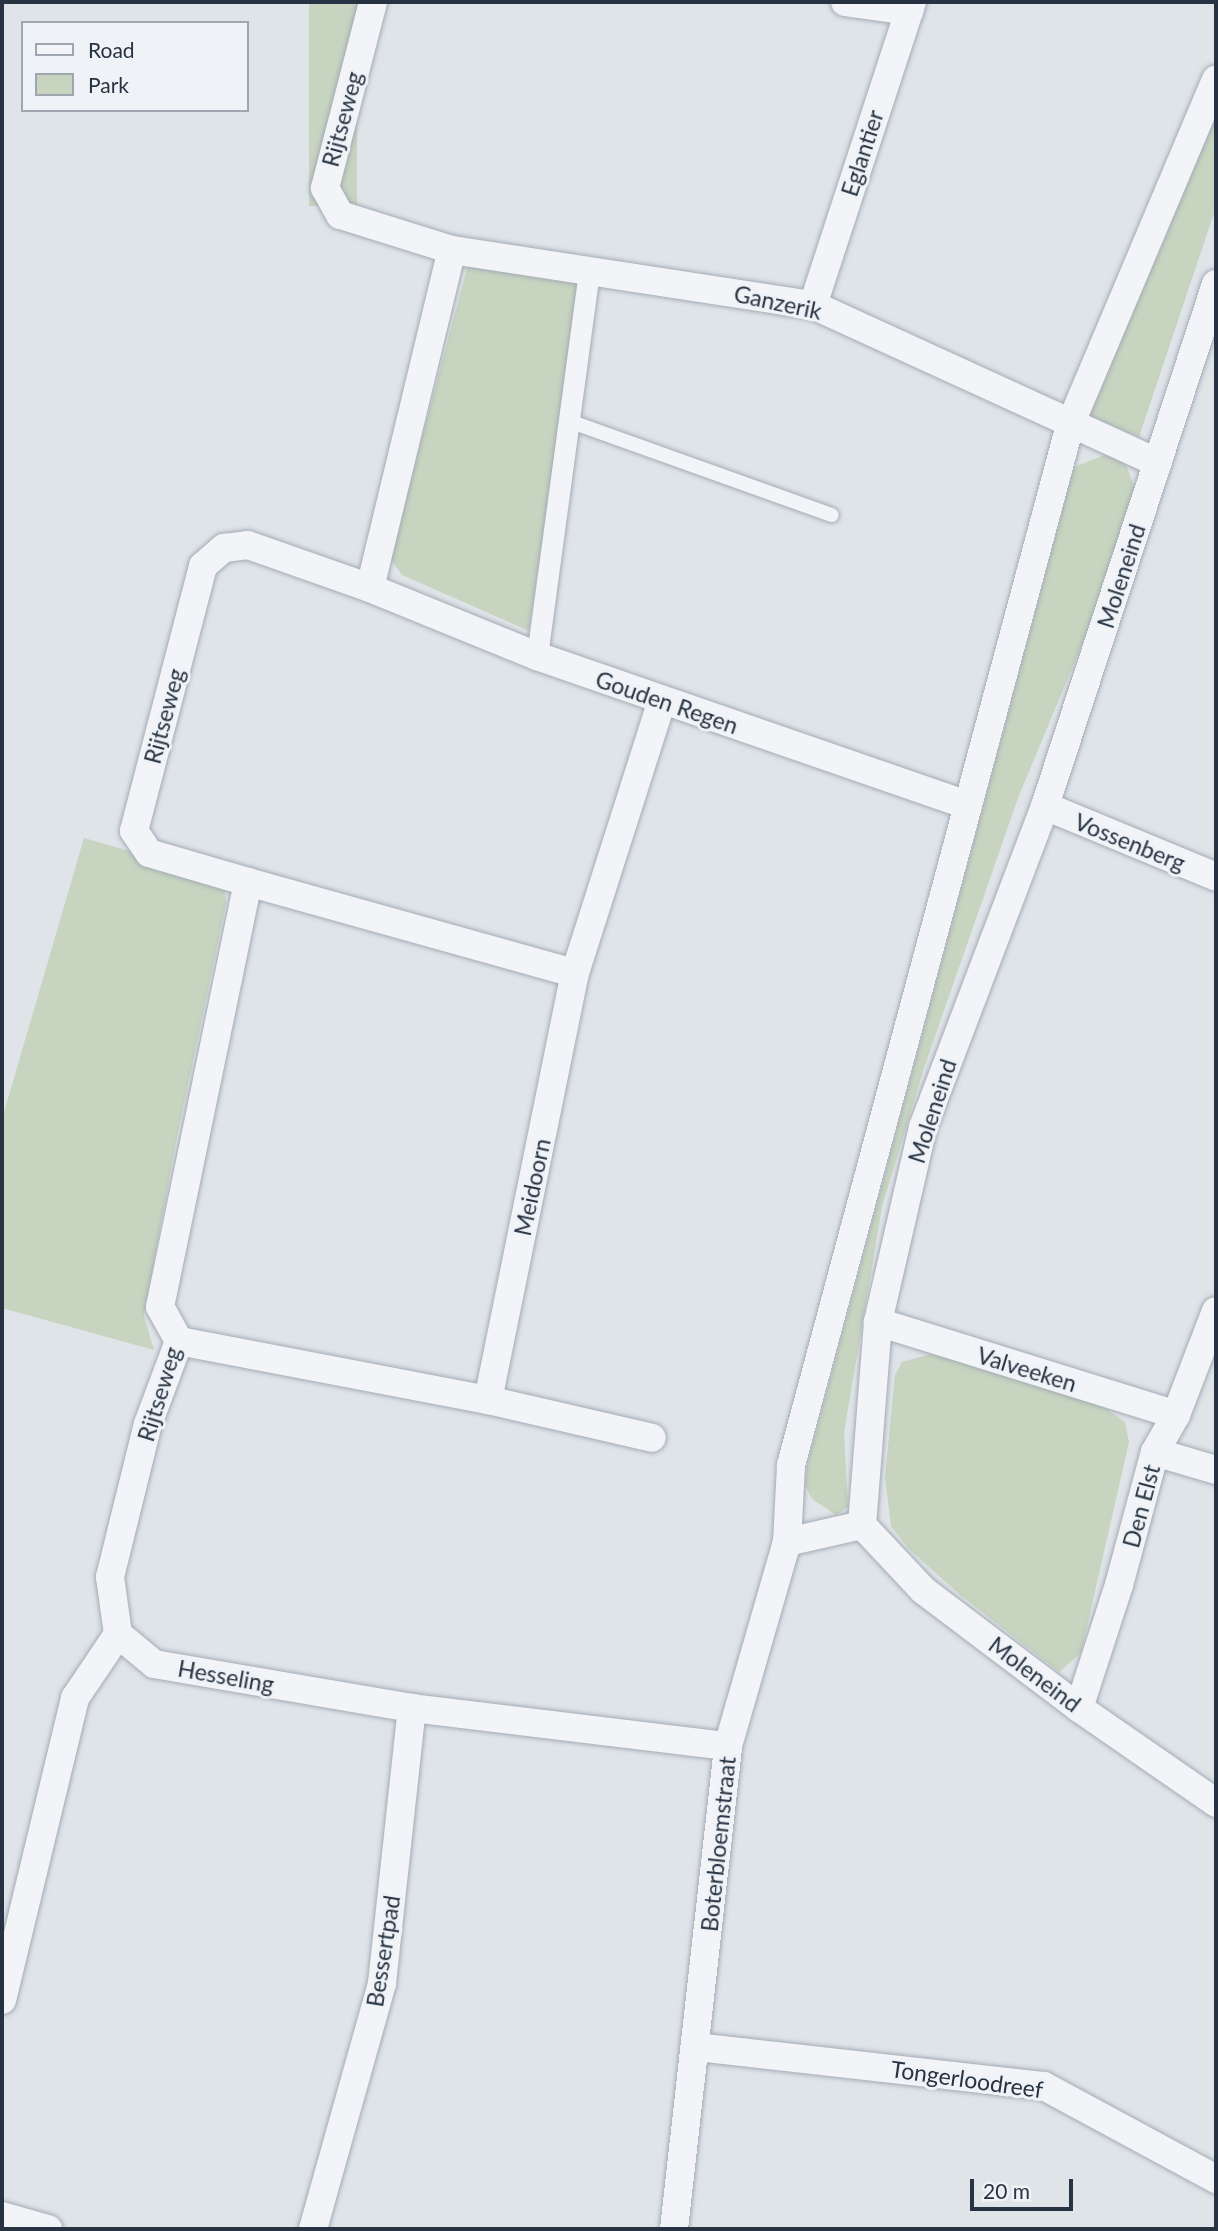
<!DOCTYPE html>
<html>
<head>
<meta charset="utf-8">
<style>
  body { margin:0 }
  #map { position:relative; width:1218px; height:2231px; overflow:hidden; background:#dfe4e9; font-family:Lato,sans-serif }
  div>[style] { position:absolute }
  .green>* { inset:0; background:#c6d4c0; transform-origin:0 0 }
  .roads { filter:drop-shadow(0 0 2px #a4abb4) drop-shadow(0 0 2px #a4abb4) }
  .service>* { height:14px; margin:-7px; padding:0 7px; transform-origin:7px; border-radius:7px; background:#f2f4f7 }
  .pedestrian>* { height:21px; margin:-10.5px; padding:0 10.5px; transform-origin:10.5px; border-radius:10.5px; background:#f2f4f7 }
  .minor>* { height:28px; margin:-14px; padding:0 14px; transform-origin:14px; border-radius:14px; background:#f2f4f7 }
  span { translate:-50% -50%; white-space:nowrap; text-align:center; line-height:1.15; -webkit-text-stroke:6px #eff3f7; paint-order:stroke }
  .street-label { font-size:23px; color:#273342 }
  .frame { position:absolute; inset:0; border:4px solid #273342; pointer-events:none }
  .legend { position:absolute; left:21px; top:21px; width:228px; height:91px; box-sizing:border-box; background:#eff3f7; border:2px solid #9fa6af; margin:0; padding:9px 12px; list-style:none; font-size:21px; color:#273342 }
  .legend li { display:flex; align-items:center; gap:14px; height:35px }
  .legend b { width:35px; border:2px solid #9fa6af }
  .scale { position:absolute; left:970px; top:2179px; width:103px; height:32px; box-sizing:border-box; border:4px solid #273342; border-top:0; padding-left:9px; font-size:21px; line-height:24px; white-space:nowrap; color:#273342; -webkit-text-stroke:5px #eff3f7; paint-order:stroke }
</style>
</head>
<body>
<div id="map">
  <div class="green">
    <div style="left:309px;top:2px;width:48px;height:204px"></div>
    <div style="clip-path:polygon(1216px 112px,1216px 207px,1139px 437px,1088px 415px)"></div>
    <div style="clip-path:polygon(468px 265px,580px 277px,529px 631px,402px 575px,390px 558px)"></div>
    <div style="clip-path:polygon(1107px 454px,1126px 465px,1141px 503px,1018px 798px,924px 1068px,882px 1207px,844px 1433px,848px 1507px,836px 1515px,812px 1499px,805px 1485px,807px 1466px,1074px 467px)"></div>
    <div style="clip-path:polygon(84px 838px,224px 878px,226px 904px,176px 1142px,144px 1316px,154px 1350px,2px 1308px,2px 1119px)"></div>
    <div style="clip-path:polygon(931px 1354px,958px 1358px,1105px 1408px,1125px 1422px,1129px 1442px,1081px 1653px,1059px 1672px,959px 1594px,909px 1549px,891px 1526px,885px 1477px,895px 1375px,902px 1362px)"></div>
  </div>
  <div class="roads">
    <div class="service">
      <div style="left:569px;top:421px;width:279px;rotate:19.7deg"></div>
    </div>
    <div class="pedestrian">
      <div style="left:537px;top:656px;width:389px;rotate:-82.3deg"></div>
    </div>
    <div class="minor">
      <div style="left:845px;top:2px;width:65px;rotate:8deg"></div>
      <div style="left:452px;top:250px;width:365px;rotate:8.7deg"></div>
      <div style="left:813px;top:305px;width:379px;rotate:24.6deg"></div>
      <div style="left:1216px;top:284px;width:549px;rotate:108.14deg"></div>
      <div style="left:1045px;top:806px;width:343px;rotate:110.8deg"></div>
      <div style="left:923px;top:1127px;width:200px;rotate:103deg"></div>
      <div style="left:878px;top:1322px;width:204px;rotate:94.5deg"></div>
      <div style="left:862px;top:1525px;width:89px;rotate:46.8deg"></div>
      <div style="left:923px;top:1590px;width:196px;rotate:37.1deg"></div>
      <div style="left:1079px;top:1708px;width:167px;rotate:34.7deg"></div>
      <div style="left:813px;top:305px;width:319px;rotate:-71.9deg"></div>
      <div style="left:370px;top:588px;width:180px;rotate:22.2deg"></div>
      <div style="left:537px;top:656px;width:455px;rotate:19.1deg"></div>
      <div style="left:1045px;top:806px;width:185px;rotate:22.5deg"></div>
      <div style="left:248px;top:882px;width:339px;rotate:15.6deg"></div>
      <div style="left:878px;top:1322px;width:312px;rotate:17.3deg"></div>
      <div style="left:179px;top:1341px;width:315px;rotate:10.8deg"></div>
      <div style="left:488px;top:1400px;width:168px;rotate:13deg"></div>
      <div style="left:488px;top:1400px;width:436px;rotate:-78.5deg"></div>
      <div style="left:575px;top:973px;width:286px;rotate:-72.3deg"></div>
      <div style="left:1155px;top:1452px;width:64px;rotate:16.4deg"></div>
      <div style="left:787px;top:1542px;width:77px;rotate:-87deg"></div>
      <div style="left:791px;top:1465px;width:1077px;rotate:-74.98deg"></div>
      <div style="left:1070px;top:425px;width:375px;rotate:-67.1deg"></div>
      <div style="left:118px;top:1634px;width:58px;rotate:-98deg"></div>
      <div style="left:110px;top:1577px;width:158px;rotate:-76.1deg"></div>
      <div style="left:148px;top:1424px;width:89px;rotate:-69.5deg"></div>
      <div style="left:179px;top:1341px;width:39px;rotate:-119deg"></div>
      <div style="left:160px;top:1307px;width:434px;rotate:-78.3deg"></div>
      <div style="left:248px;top:882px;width:103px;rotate:-163.7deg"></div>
      <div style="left:149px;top:853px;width:27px;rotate:-124deg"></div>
      <div style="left:134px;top:831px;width:274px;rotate:-75.4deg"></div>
      <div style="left:203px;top:566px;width:28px;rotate:-41deg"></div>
      <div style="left:224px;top:548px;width:24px;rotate:-7deg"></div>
      <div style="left:248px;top:545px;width:129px;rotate:19.4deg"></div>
      <div style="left:370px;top:588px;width:348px;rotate:-76.4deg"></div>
      <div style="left:452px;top:250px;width:117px;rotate:-162.6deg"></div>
      <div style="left:340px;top:215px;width:31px;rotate:-119deg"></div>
      <div style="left:325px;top:188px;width:192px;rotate:-75.5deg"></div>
      <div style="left:1079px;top:1708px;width:129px;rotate:-72deg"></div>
      <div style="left:1119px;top:1585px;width:138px;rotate:-74.9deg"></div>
      <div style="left:1155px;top:1452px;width:43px;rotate:-60.4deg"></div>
      <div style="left:1176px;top:1415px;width:111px;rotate:-69deg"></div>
      <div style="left:2px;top:2000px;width:311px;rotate:-76.4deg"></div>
      <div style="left:75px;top:1698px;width:77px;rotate:-56.1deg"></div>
      <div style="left:118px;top:1634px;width:47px;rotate:39.8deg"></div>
      <div style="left:154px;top:1664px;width:262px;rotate:9.7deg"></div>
      <div style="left:412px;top:1708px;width:318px;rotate:6.9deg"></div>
      <div style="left:696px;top:2047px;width:350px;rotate:6.4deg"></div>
      <div style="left:1044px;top:2086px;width:196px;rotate:28.4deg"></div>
      <div style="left:2px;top:2216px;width:48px;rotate:15.8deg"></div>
      <div style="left:313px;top:2229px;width:255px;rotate:-74.3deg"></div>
      <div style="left:382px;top:1983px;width:277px;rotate:-83.8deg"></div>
      <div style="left:674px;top:2229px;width:486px;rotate:-83.6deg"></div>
      <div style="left:728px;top:1746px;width:212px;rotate:-73.9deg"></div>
      <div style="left:787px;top:1542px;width:77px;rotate:-12.8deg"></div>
    </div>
  </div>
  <div class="street-label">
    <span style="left:342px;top:119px;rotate:-75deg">Rijtseweg</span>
    <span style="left:862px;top:153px;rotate:-72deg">Eglantier</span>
    <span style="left:778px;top:302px;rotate:12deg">Ganzerik</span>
    <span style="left:1121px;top:576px;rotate:-72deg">Moleneind</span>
    <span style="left:667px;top:702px;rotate:19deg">Gouden Regen</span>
    <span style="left:164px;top:716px;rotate:-75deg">Rijtseweg</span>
    <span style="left:1130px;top:842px;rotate:22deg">Vossenberg</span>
    <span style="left:932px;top:1111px;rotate:-72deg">Moleneind</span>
    <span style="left:532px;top:1187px;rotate:-78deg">Meidoorn</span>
    <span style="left:1027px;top:1369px;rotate:17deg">Valveeken</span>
    <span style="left:159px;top:1394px;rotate:-73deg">Rijtseweg</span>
    <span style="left:1141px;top:1506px;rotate:-75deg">Den Elst</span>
    <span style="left:1035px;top:1674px;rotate:37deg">Moleneind</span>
    <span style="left:226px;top:1676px;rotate:10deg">Hesseling</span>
    <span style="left:718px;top:1844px;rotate:-84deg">Boterbloemstraat</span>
    <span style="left:383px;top:1951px;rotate:-81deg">Bessertpad</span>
    <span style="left:967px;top:2079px;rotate:8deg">Tongerloodreef</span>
  </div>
  <div class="frame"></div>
  <ul class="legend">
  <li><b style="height:9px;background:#f2f4f7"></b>Road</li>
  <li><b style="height:19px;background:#c6d4c0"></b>Park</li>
  </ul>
  <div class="scale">20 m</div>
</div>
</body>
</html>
